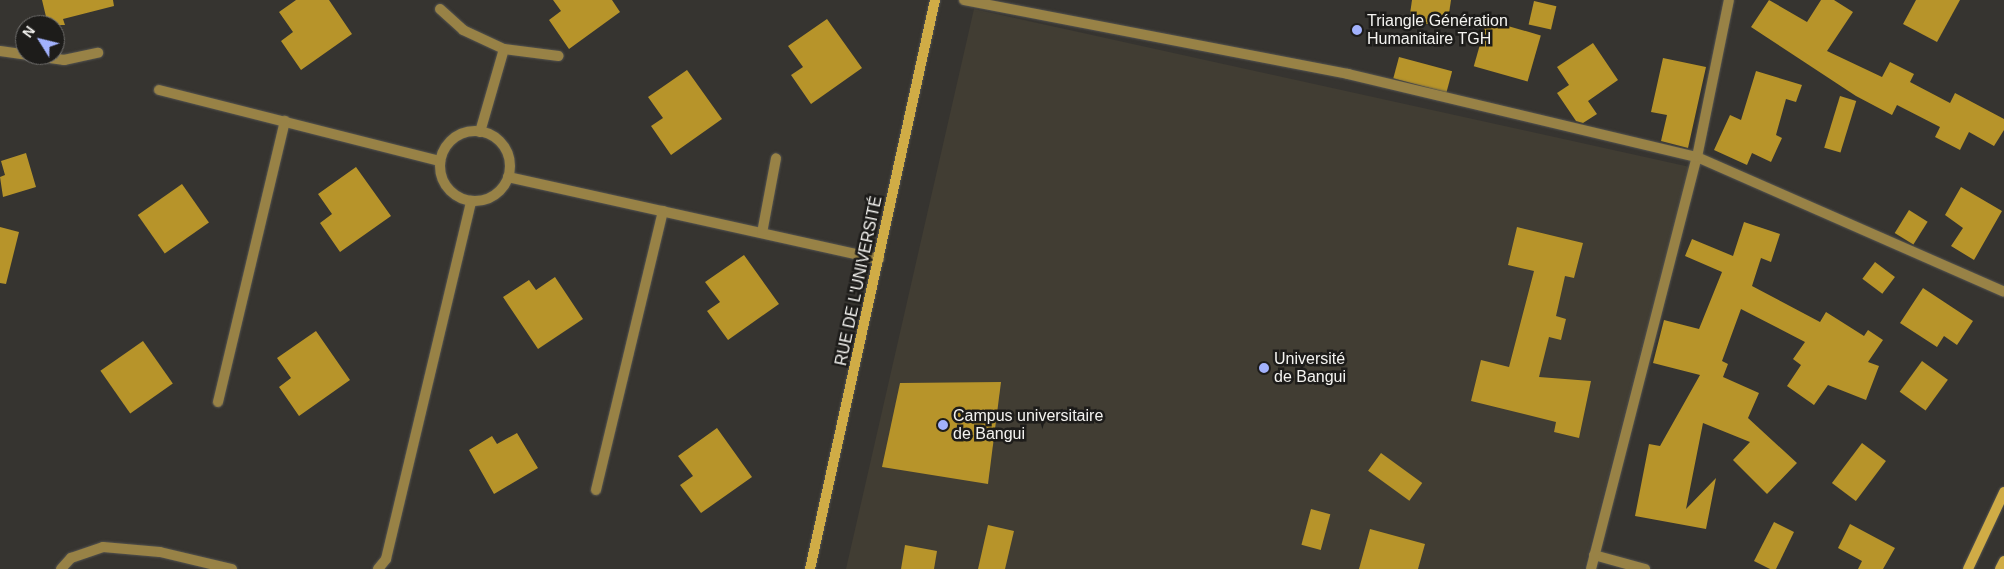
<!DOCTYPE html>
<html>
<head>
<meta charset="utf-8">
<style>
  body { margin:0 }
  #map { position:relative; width:2004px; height:569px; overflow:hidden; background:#363430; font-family:Helvetica,sans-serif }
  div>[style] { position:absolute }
  .built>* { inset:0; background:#413d33 }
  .building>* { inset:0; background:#b7942a; transform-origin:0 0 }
  .roads { filter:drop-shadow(0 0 1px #54534f) drop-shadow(0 0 1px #54534f) }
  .lane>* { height:10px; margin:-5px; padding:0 5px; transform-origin:5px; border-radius:5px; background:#988246 }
  .lane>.ring { margin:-5px; padding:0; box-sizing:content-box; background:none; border:10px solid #988246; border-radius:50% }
  .street>* { height:10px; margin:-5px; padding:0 5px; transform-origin:5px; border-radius:5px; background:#988246 }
  .secondary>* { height:10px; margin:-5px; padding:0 5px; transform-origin:5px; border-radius:5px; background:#d0ac46 }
  .dots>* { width:14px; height:14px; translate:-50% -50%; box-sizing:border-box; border:2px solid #1d1c1a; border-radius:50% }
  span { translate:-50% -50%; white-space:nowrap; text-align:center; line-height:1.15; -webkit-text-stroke:5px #1d1c1a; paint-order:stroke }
  .poi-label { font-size:16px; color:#f4f3f0 }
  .left { translate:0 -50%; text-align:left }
  .street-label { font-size:16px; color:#f4f3f0 }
  .north { position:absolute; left:15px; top:15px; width:50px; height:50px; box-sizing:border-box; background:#1d1c1a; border:1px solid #737270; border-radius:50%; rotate:306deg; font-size:14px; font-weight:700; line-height:20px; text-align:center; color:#f4f3f0 }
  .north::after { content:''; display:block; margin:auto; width:18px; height:22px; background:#a2b2fd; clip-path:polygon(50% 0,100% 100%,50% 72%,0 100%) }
</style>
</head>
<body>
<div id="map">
  <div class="built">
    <div style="clip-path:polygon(974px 9px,1690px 167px,1584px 569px,846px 569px)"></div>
  </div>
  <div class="building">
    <div style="clip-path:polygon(42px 0,113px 0,114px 6px,63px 19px,65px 25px,48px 25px)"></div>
    <div style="clip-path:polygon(296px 0,329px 0,352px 34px,301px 70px,281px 41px,293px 32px,279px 12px)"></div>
    <div style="clip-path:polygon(553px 0,612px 0,620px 12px,569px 49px,549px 20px,561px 11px)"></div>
    <div style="clip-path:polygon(1412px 0,1451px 0,1447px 27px,1409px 21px)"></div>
    <div style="clip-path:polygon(1769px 0,1807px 22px,1821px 0,1834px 0,1853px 12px,1827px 51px,1882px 77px,1890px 62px,1914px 74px,1910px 82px,1950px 103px,1955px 93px,2004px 119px,2004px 130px,1994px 146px,1969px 132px,1960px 150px,1935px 137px,1940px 127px,1897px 105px,1892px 115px,1856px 96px,1751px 27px)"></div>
    <div style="clip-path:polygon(1916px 0,1960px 0,1937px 42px,1903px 24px)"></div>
    <div style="left:1534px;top:1px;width:23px;height:24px;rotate:13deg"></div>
    <div style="clip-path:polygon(827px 19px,862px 68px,811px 104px,791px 75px,803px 67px,788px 46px)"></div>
    <div style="left:1487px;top:20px;width:56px;height:48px;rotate:16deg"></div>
    <div style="clip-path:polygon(1593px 43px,1618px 80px,1588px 101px,1597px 114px,1583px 123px,1576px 121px,1557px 93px,1569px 85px,1557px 67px)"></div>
    <div style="left:1399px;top:57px;width:55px;height:22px;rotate:15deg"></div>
    <div style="clip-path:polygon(1663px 58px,1706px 67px,1688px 148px,1661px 141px,1667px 115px,1651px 112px)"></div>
    <div style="clip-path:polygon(687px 70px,722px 119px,671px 155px,651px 126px,663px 118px,648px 97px)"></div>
    <div style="clip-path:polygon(1756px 71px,1802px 85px,1796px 102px,1786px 99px,1776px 135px,1782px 138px,1771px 162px,1752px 153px,1747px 165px,1714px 150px,1730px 115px,1741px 120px)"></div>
    <div style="left:1840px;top:96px;width:17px;height:54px;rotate:17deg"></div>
    <div style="clip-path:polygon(26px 153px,36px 187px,3px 197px,0 177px,5px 175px,1px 161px)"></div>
    <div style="clip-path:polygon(356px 167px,391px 216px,340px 252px,320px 223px,332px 214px,318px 194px)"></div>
    <div style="left:182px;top:184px;width:47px;height:54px;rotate:55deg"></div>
    <div style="clip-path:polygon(1961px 187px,2002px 211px,1974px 260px,1951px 246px,1963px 228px,1945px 215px)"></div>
    <div style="left:1909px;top:210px;width:22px;height:27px;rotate:32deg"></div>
    <div style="clip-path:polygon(1744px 222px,1780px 234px,1771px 262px,1761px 258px,1752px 286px,1820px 322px,1826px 312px,1864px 336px,1868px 330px,1883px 340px,1868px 362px,1879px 366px,1866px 400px,1828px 385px,1814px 405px,1787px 386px,1801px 365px,1793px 359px,1805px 342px,1741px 309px,1722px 361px,1728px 364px,1723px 377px,1759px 393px,1748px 418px,1797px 463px,1767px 494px,1733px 460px,1750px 442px,1703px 423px,1686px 509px,1716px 478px,1706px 529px,1635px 516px,1649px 444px,1660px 446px,1700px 375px,1653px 363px,1664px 320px,1699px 329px,1722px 272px,1685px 256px,1692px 239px,1733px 256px)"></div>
    <div style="clip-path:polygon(0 227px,19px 232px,6px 284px,0 283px)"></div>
    <div style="clip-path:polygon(1517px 227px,1583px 243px,1574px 278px,1565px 276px,1556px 316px,1566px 319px,1561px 340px,1549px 337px,1539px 377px,1591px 381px,1579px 438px,1554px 432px,1556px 422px,1471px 401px,1481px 360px,1509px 367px,1534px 271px,1508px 265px)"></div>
    <div style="clip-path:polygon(744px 255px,779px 304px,728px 340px,707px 311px,720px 302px,705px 282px)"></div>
    <div style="left:1875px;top:262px;width:25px;height:21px;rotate:37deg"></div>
    <div style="clip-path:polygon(555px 277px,583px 319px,538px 349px,503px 297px,529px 280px,536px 290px)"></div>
    <div style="clip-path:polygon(1923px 288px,1973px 321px,1957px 345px,1944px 336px,1937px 347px,1900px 323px)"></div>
    <div style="clip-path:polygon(316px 331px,350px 380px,299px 416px,279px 387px,291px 378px,277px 358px)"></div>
    <div style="left:143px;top:341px;width:52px;height:52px;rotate:55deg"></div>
    <div style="left:1922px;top:361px;width:32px;height:38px;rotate:36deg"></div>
    <div style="clip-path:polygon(1001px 382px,988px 484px,882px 467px,900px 383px)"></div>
    <div style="clip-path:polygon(717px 428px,752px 477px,701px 513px,680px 485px,693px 476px,678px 456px)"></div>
    <div style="clip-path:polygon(517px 433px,538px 468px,494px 494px,469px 450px,492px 436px,497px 444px)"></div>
    <div style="left:1862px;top:443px;width:30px;height:50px;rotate:37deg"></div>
    <div style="left:1381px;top:453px;width:51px;height:22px;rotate:36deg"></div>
    <div style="left:1311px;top:509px;width:20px;height:37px;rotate:15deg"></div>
    <div style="clip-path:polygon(1774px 522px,1794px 532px,1776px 569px,1770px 569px,1754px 561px)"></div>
    <div style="clip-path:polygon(1850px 524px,1895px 548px,1883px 569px,1858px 569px,1862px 561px,1838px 548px)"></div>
    <div style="clip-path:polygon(988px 525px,1014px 531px,1005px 569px,978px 569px)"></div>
    <div style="clip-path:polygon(1370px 529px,1425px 544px,1418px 569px,1359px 569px)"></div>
    <div style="clip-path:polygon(905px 545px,937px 551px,934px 569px,901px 569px)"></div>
  </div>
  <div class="roads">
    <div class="lane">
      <div style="left:440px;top:9px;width:31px;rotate:42deg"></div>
      <div style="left:463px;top:30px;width:45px;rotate:24.9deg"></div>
      <div style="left:504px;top:49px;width:55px;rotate:7.3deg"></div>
      <div style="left:159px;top:90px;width:290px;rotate:14.2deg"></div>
      <div class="ring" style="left:440px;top:131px;width:60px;height:60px"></div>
      <div style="left:480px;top:132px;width:86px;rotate:-73.9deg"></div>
      <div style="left:508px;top:177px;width:380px;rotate:12.5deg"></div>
      <div style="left:762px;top:233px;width:76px;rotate:-79.4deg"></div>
      <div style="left:218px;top:402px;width:289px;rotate:-76.6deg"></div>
      <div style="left:596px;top:490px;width:287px;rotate:-76.5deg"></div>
      <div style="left:61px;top:569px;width:15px;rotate:-48deg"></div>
      <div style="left:71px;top:558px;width:34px;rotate:-19deg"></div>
      <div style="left:103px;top:547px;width:57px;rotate:5deg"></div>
      <div style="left:160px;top:552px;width:74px;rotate:13.3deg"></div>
      <div style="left:378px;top:569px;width:13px;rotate:-51deg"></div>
      <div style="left:386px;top:559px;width:368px;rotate:-76.6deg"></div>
    </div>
    <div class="street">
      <div style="left:964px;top:0;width:391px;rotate:10.9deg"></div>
      <div style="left:1348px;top:74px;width:359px;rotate:13.4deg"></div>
      <div style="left:1697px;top:157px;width:335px;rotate:23.7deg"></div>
      <div style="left:0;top:51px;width:65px;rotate:8deg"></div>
      <div style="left:64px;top:60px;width:35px;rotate:-12deg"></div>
      <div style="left:1594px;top:555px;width:53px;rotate:15.4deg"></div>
      <div style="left:1591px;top:569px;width:425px;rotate:-75.6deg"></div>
      <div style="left:1697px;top:157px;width:160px;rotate:-78.5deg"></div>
    </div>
    <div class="secondary">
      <div style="left:810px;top:569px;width:583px;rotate:-77.61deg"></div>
      <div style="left:1968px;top:569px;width:85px;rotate:-64.9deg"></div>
      <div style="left:2000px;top:569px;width:9px;rotate:-63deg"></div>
    </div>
  </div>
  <div class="dots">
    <div style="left:1357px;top:30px;background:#a2b2fd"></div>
    <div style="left:1264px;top:368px;background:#a2b2fd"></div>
    <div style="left:943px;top:425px;background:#a2b2fd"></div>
  </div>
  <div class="poi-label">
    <span class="left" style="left:1367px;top:30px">Triangle Génération<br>Humanitaire TGH</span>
    <span class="left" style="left:1274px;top:368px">Université<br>de Bangui</span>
    <span class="left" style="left:953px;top:425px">Campus universitaire<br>de Bangui</span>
  </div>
  <div class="street-label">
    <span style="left:859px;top:281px;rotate:-78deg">RUE DE L'UNIVERSITÉ</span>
  </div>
  <div class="north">N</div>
</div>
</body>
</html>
